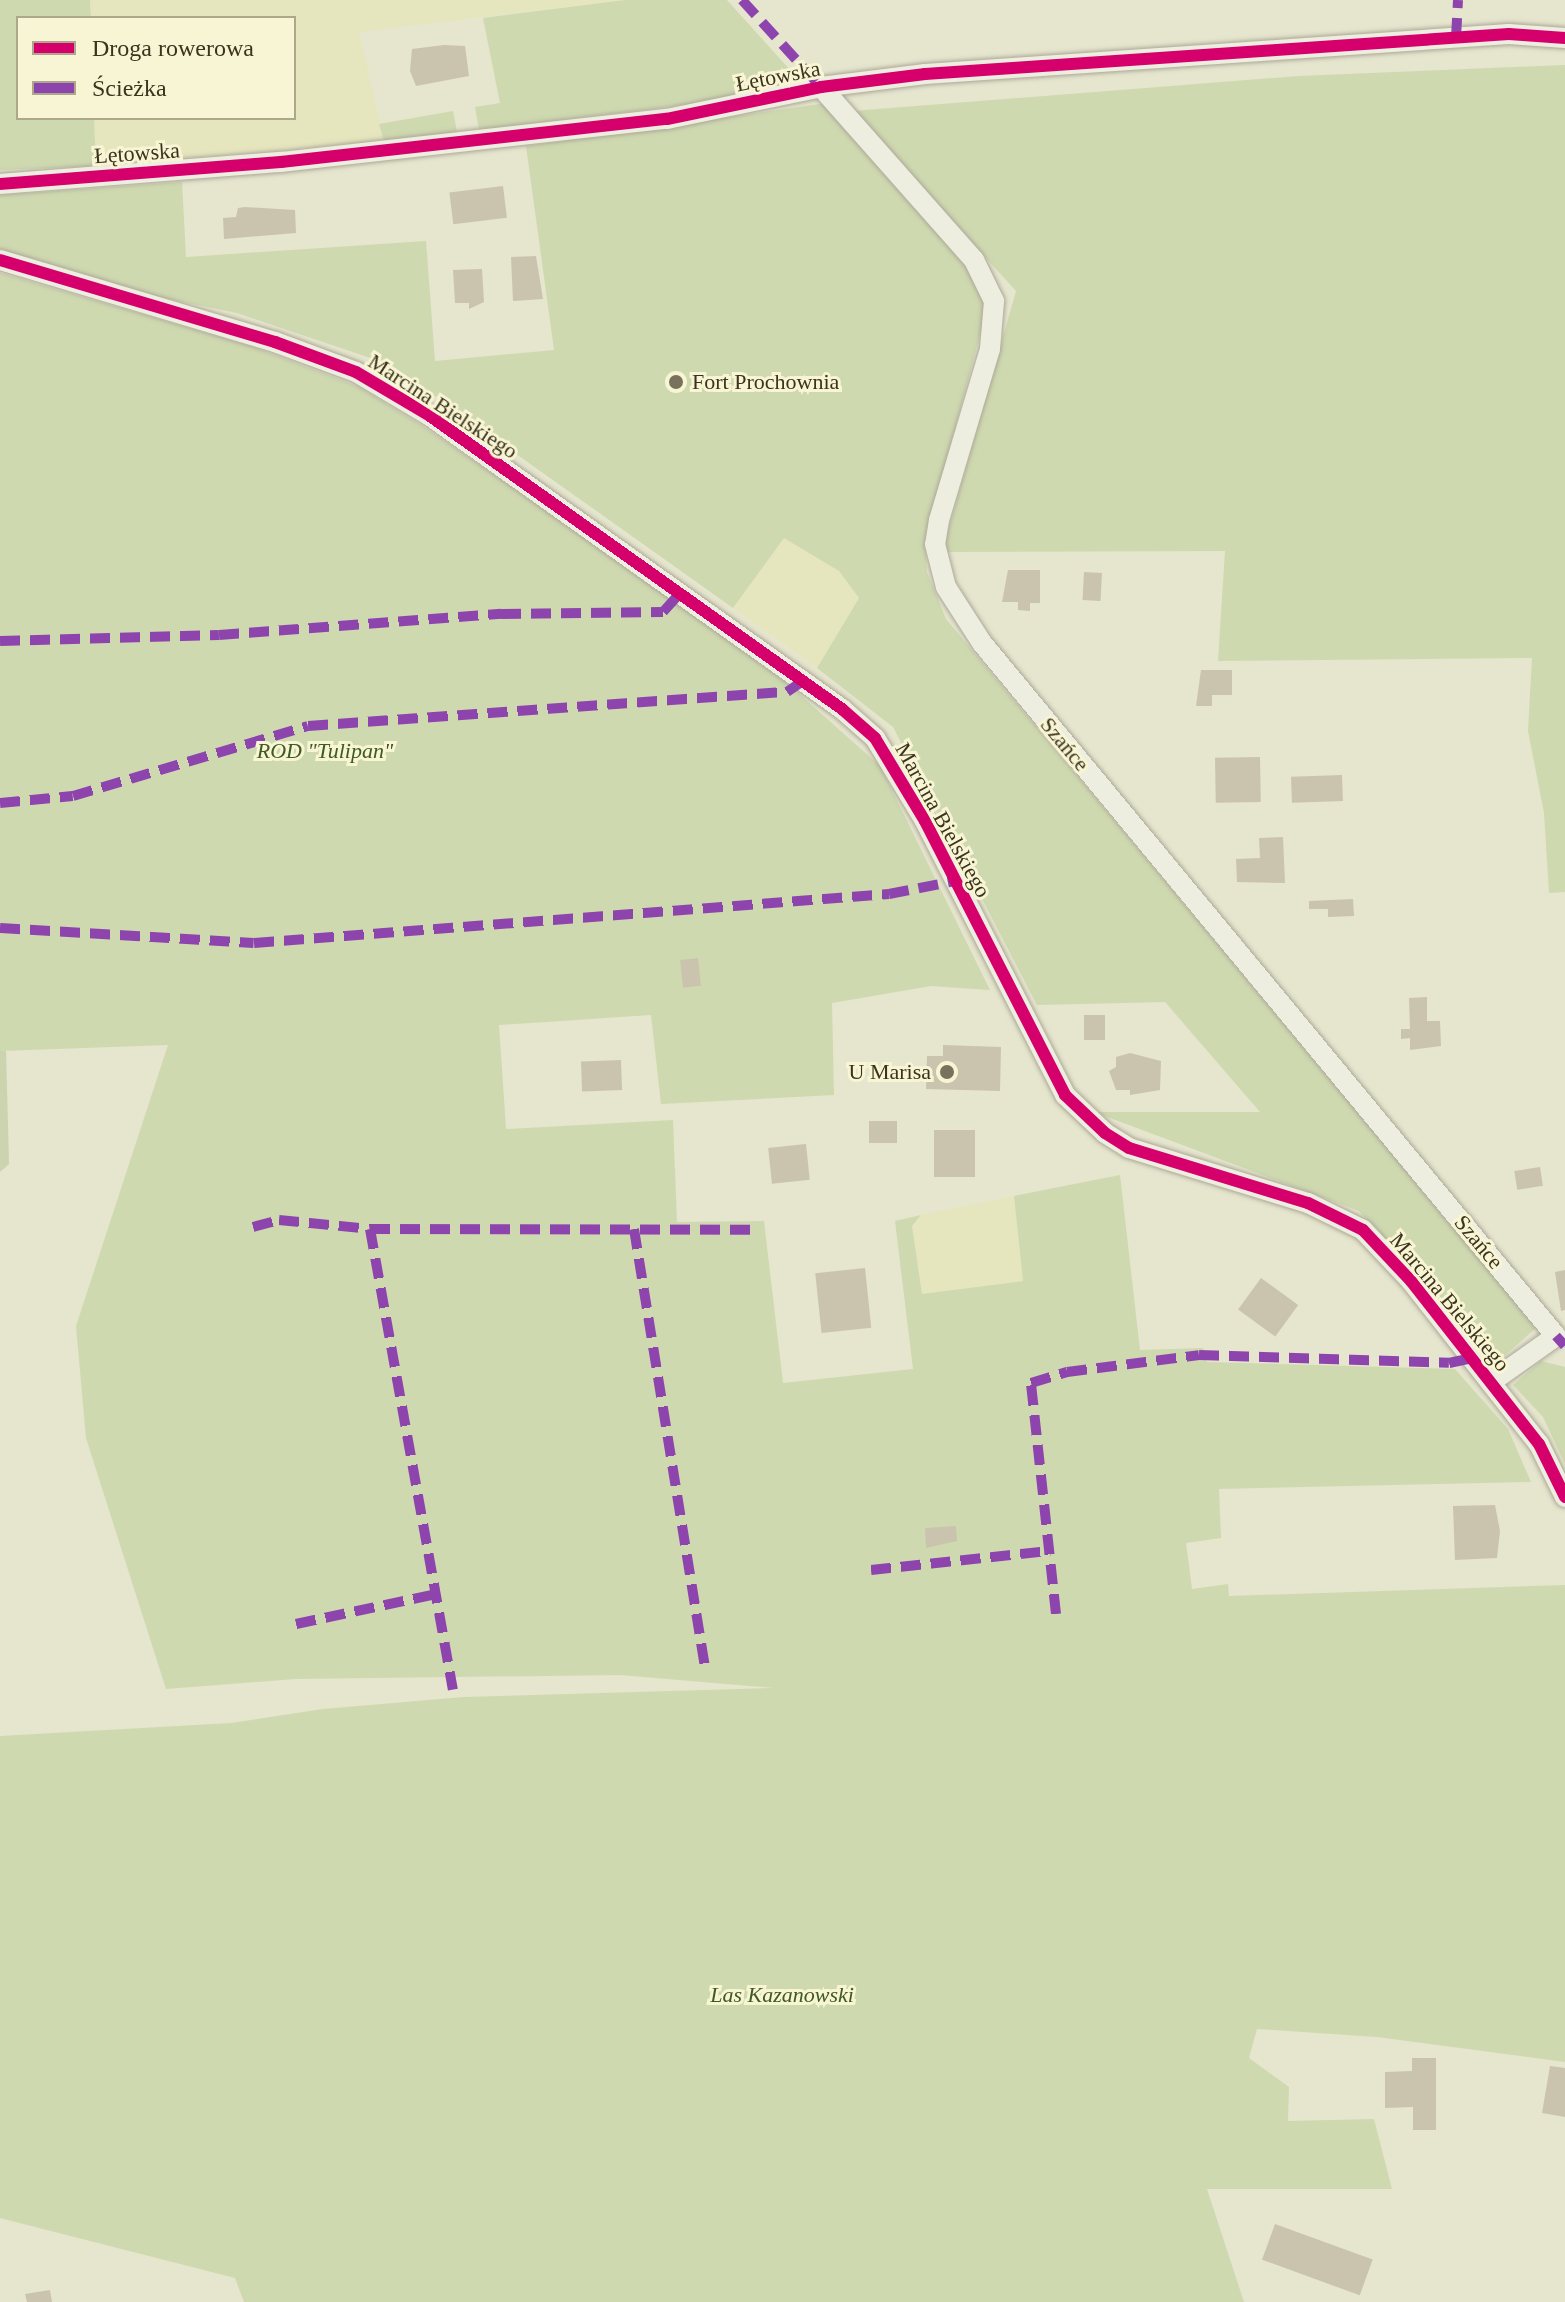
<!DOCTYPE html>
<html>
<head>
<meta charset="utf-8">
<style>
  body { margin:0 }
  #map { position:relative; width:1565px; height:2302px; overflow:hidden; background:#e6e5ce; font-family:"Times New Roman",serif }
  div>[style] { position:absolute }
  .farmland>* { inset:0; background:#e5e6be }
  .green>* { inset:0; background:#cfd9b0 }
  .cemetery>* { inset:0; background:#cbd3af }
  .building>* { inset:0; background:#cac4ae; transform-origin:0 0 }
  .roads { filter:drop-shadow(0 0 2px #aca997) drop-shadow(0 0 2px #aca997) }
  .minor>* { height:20px; margin:-10px; padding:0 10px; transform-origin:10px; border-radius:10px; background:#eeeee0 }
  .quiet>* { height:10px; margin-top:-5px; transform-origin:0; background:repeating-linear-gradient(90deg,#8e44ad 0 20px,transparent 0 30px) }
  .cycleway>* { height:12px; margin:-6px; padding:0 6px; transform-origin:6px; border-radius:6px; background:#d6006c }
  .dots>* { width:22px; height:22px; translate:-50% -50%; box-sizing:border-box; border:4px solid #f8f5d4; border-radius:50% }
  span { translate:-50% -50%; white-space:nowrap; text-align:center; line-height:1.15; -webkit-text-stroke:6px #f8f5d4; paint-order:stroke }
  .street-label { font-size:22px; color:#3c331e }
  .poi-label { font-size:22px; color:#3c331e }
  .left { translate:0 -50%; text-align:left }
  .right { translate:-100% -50%; text-align:right }
  .park-label { font-size:22px; color:#405a23; font-style:italic }
  .legend { position:absolute; left:16px; top:16px; width:280px; height:104px; box-sizing:border-box; background:#f8f5d4; border:2px solid #ada78b; margin:0; padding:10px 14px; list-style:none; font-size:24px; color:#3c331e }
  .legend li { display:flex; align-items:center; gap:16px; height:40px }
  .legend b { width:40px; border:2px solid #ada78b }
</style>
</head>
<body>
<div id="map">
  <div class="farmland">
    <div style="clip-path:polygon(90px 0,625px 0,359px 32px,384px 141px,96px 166px,94px 118px,294px 118px,294px 18px,91px 18px)"></div>
    <div style="clip-path:polygon(784px 538px,839px 571px,859px 598px,817px 668px,733px 608px)"></div>
    <div style="clip-path:polygon(1014px 1196px,1023px 1281px,922px 1294px,912px 1226px,921px 1215px)"></div>
  </div>
  <div class="green">
    <div style="clip-path:polygon(0 0,90px 0,91px 18px,18px 18px,18px 118px,94px 118px,96px 166px,0 170px)"></div>
    <div style="clip-path:polygon(625px 0,727px 0,800px 81px,716px 101px,479px 130px,475px 107px,500px 103px,483px 18px)"></div>
    <div style="clip-path:polygon(1565px 65px,1565px 892px,1549px 893px,1544px 813px,1528px 731px,1532px 658px,1218px 661px,1225px 551px,942px 552px,1016px 291px,852px 111px,1299px 76px)"></div>
    <div style="clip-path:polygon(827px 103px,969px 269px,987px 308px,925px 542px,927px 572px,946px 619px,1537px 1327px,1495px 1364px,1359px 1211px,1094px 1112px,1260px 1112px,1165px 1002px,1037px 1005px,893px 727px,817px 668px,859px 598px,839px 571px,784px 538px,733px 608px,391px 365px,237px 313px,128px 291px,0 250px,0 195px,182px 182px,186px 257px,426px 241px,435px 361px,554px 350px,526px 146px)"></div>
    <div style="clip-path:polygon(453px 111px,457px 132px,384px 141px,379px 124px)"></div>
    <div style="clip-path:polygon(0 273px,251px 346px,357px 386px,424px 427px,751px 651px,880px 766px,990px 990px,931px 986px,832px 1003px,834px 1095px,661px 1104px,651px 1015px,499px 1025px,506px 1129px,673px 1120px,677px 1222px,764px 1221px,783px 1383px,913px 1369px,895px 1221px,921px 1215px,912px 1226px,922px 1294px,1023px 1281px,1014px 1196px,1120px 1175px,1140px 1350px,1203px 1348px,1207px 1362px,1455px 1369px,1508px 1429px,1531px 1482px,1219px 1489px,1221px 1538px,1186px 1543px,1192px 1589px,1228px 1584px,1229px 1596px,1565px 1585px,1565px 2062px,1377px 2037px,1257px 2029px,1249px 2058px,1289px 2087px,1288px 2121px,1374px 2119px,1392px 2189px,1207px 2189px,1244px 2302px,244px 2302px,235px 2278px,0 2218px,0 1736px,231px 1723px,323px 1709px,464px 1697px,774px 1688px,620px 1675px,295px 1679px,166px 1689px,86px 1438px,76px 1326px,168px 1045px,0 1051px)"></div>
    <div style="clip-path:polygon(1541px 1361px,1565px 1367px,1565px 1464px,1543px 1417px,1513px 1385px)"></div>
  </div>
  <div class="cemetery">
    <div style="clip-path:polygon(0 1051px,6px 1051px,9px 1164px,0 1172px)"></div>
  </div>
  <div class="building">
    <div style="clip-path:polygon(444px 45px,465px 46px,469px 76px,416px 86px,410px 71px,412px 49px)"></div>
    <div style="left:503px;top:186px;width:32px;height:54px;rotate:83deg"></div>
    <div style="clip-path:polygon(245px 207px,295px 210px,296px 233px,224px 239px,223px 218px,236px 217px,238px 208px)"></div>
    <div style="clip-path:polygon(536px 256px,543px 299px,513px 301px,511px 257px)"></div>
    <div style="clip-path:polygon(482px 269px,484px 302px,469px 309px,469px 303px,455px 303px,453px 270px)"></div>
    <div style="clip-path:polygon(1008px 570px,1040px 570px,1040px 603px,1030px 603px,1030px 611px,1018px 610px,1018px 602px,1002px 602px)"></div>
    <div style="left:1084px;top:572px;width:18px;height:28px;rotate:3deg"></div>
    <div style="clip-path:polygon(1201px 670px,1232px 670px,1232px 695px,1212px 695px,1212px 706px,1196px 706px)"></div>
    <div style="left:1260px;top:757px;width:45px;height:45px;rotate:89deg"></div>
    <div style="left:1342px;top:775px;width:26px;height:51px;rotate:88deg"></div>
    <div style="clip-path:polygon(1283px 837px,1285px 883px,1237px 882px,1236px 859px,1260px 858px,1259px 838px)"></div>
    <div style="clip-path:polygon(1353px 899px,1354px 916px,1328px 917px,1328px 909px,1309px 909px,1309px 901px)"></div>
    <div style="left:698px;top:958px;width:28px;height:18px;rotate:84deg"></div>
    <div style="clip-path:polygon(1427px 997px,1427px 1021px,1440px 1021px,1441px 1046px,1410px 1050px,1410px 1038px,1401px 1039px,1401px 1029px,1410px 1029px,1409px 998px)"></div>
    <div style="left:1084px;top:1015px;width:21px;height:25px"></div>
    <div style="clip-path:polygon(943px 1045px,1001px 1047px,1000px 1091px,926px 1089px,927px 1056px,943px 1056px)"></div>
    <div style="clip-path:polygon(1130px 1053px,1161px 1061px,1160px 1090px,1130px 1095px,1130px 1090px,1116px 1090px,1109px 1071px,1116px 1067px,1116px 1057px)"></div>
    <div style="left:621px;top:1060px;width:30px;height:40px;rotate:88deg"></div>
    <div style="left:869px;top:1121px;width:28px;height:22px"></div>
    <div style="left:934px;top:1130px;width:41px;height:47px"></div>
    <div style="left:806px;top:1144px;width:36px;height:38px;rotate:84deg"></div>
    <div style="left:1540px;top:1167px;width:19px;height:26px;rotate:81deg"></div>
    <div style="left:865px;top:1268px;width:60px;height:50px;rotate:84deg"></div>
    <div style="clip-path:polygon(1565px 1270px,1565px 1310px,1561px 1311px,1555px 1272px)"></div>
    <div style="left:1261px;top:1278px;width:46px;height:39px;rotate:36deg"></div>
    <div style="clip-path:polygon(1495px 1505px,1500px 1531px,1497px 1558px,1455px 1560px,1453px 1506px)"></div>
    <div style="clip-path:polygon(956px 1526px,957px 1541px,926px 1548px,925px 1528px)"></div>
    <div style="clip-path:polygon(1412px 2058px,1436px 2058px,1436px 2130px,1413px 2130px,1413px 2107px,1385px 2108px,1385px 2072px,1412px 2071px)"></div>
    <div style="clip-path:polygon(1550px 2066px,1565px 2068px,1565px 2117px,1542px 2113px)"></div>
    <div style="left:1275px;top:2224px;width:104px;height:38px;rotate:20deg"></div>
    <div style="clip-path:polygon(50px 2290px,52px 2302px,27px 2302px,25px 2294px)"></div>
  </div>
  <div class="roads">
    <div class="minor">
      <div style="left:821px;top:87px;width:231px;rotate:48.5deg"></div>
      <div style="left:974px;top:260px;width:46px;rotate:64deg"></div>
      <div style="left:994px;top:301px;width:48px;rotate:94.8deg"></div>
      <div style="left:990px;top:349px;width:178px;rotate:106.6deg"></div>
      <div style="left:939px;top:520px;width:24px;rotate:99deg"></div>
      <div style="left:935px;top:544px;width:44px;rotate:75.7deg"></div>
      <div style="left:946px;top:587px;width:67px;rotate:57.3deg"></div>
      <div style="left:982px;top:643px;width:900px;rotate:50.37deg"></div>
      <div style="left:1556px;top:1336px;width:80px;rotate:144.7deg"></div>
      <div style="left:0;top:184px;width:282px;rotate:-4.5deg"></div>
      <div style="left:281px;top:162px;width:388px;rotate:-6.4deg"></div>
      <div style="left:667px;top:119px;width:157px;rotate:-11.7deg"></div>
      <div style="left:821px;top:87px;width:105px;rotate:-7.1deg"></div>
      <div style="left:925px;top:74px;width:585px;rotate:-3.92deg"></div>
      <div style="left:1509px;top:34px;width:56px;rotate:4.1deg"></div>
      <div style="left:0;top:260px;width:287px;rotate:16.6deg"></div>
      <div style="left:275px;top:342px;width:86px;rotate:20.3deg"></div>
      <div style="left:356px;top:372px;width:86px;rotate:30.7deg"></div>
      <div style="left:430px;top:416px;width:506px;rotate:35.42deg"></div>
      <div style="left:842px;top:709px;width:44px;rotate:41.3deg"></div>
      <div style="left:875px;top:738px;width:97px;rotate:58.9deg"></div>
      <div style="left:925px;top:821px;width:308px;rotate:62.9deg"></div>
      <div style="left:1065px;top:1095px;width:55px;rotate:43.5deg"></div>
      <div style="left:1105px;top:1133px;width:28px;rotate:32deg"></div>
      <div style="left:1129px;top:1148px;width:187px;rotate:17.1deg"></div>
      <div style="left:1308px;top:1203px;width:61px;rotate:26.1deg"></div>
      <div style="left:1363px;top:1230px;width:70px;rotate:46.7deg"></div>
      <div style="left:1411px;top:1281px;width:207px;rotate:51.9deg"></div>
      <div style="left:1539px;top:1444px;width:59px;rotate:63.9deg"></div>
    </div>
  </div>
  <div class="quiet">
    <div style="left:742px;top:0;width:118px;rotate:47.8deg"></div>
    <div style="left:1456px;top:38px;width:38px;rotate:-87deg"></div>
    <div style="left:0;top:641px;width:219px;rotate:-1.6deg"></div>
    <div style="left:219px;top:635px;width:283px;rotate:-4.3deg"></div>
    <div style="left:501px;top:614px;width:162px;rotate:-0.7deg"></div>
    <div style="left:663px;top:612px;width:25px;rotate:-48deg"></div>
    <div style="left:0;top:803px;width:73px;rotate:-5.5deg"></div>
    <div style="left:73px;top:796px;width:245px;rotate:-16.6deg"></div>
    <div style="left:308px;top:726px;width:480px;rotate:-4.1deg"></div>
    <div style="left:787px;top:692px;width:19px;rotate:-35deg"></div>
    <div style="left:0;top:928px;width:254px;rotate:3.4deg"></div>
    <div style="left:254px;top:943px;width:637px;rotate:-4.41deg"></div>
    <div style="left:889px;top:894px;width:67px;rotate:-11.1deg"></div>
    <div style="left:253px;top:1227px;width:27px;rotate:-15deg"></div>
    <div style="left:279px;top:1220px;width:91px;rotate:5.6deg"></div>
    <div style="left:370px;top:1229px;width:383px;rotate:0.1deg"></div>
    <div style="left:370px;top:1229px;width:468px;rotate:79.8deg"></div>
    <div style="left:634px;top:1229px;width:443px;rotate:80.8deg"></div>
    <div style="left:1556px;top:1336px;width:13px;rotate:48deg"></div>
    <div style="left:871px;top:1570px;width:180px;rotate:-6.1deg"></div>
    <div style="left:1056px;top:1614px;width:232px;rotate:-96.2deg"></div>
    <div style="left:1031px;top:1383px;width:38px;rotate:-17deg"></div>
    <div style="left:1067px;top:1372px;width:133px;rotate:-7.3deg"></div>
    <div style="left:1199px;top:1355px;width:250px;rotate:1.8deg"></div>
    <div style="left:1449px;top:1363px;width:24px;rotate:-12deg"></div>
    <div style="left:296px;top:1624px;width:143px;rotate:-12.1deg"></div>
  </div>
  <div class="cycleway">
    <div style="left:0;top:184px;width:282px;rotate:-4.5deg"></div>
    <div style="left:281px;top:162px;width:388px;rotate:-6.4deg"></div>
    <div style="left:667px;top:119px;width:157px;rotate:-11.7deg"></div>
    <div style="left:821px;top:87px;width:105px;rotate:-7.1deg"></div>
    <div style="left:925px;top:74px;width:585px;rotate:-3.92deg"></div>
    <div style="left:1509px;top:34px;width:56px;rotate:4.1deg"></div>
    <div style="left:0;top:260px;width:287px;rotate:16.6deg"></div>
    <div style="left:275px;top:342px;width:86px;rotate:20.3deg"></div>
    <div style="left:356px;top:372px;width:86px;rotate:30.7deg"></div>
    <div style="left:430px;top:416px;width:506px;rotate:35.42deg"></div>
    <div style="left:842px;top:709px;width:44px;rotate:41.3deg"></div>
    <div style="left:875px;top:738px;width:97px;rotate:58.9deg"></div>
    <div style="left:925px;top:821px;width:308px;rotate:62.9deg"></div>
    <div style="left:1065px;top:1095px;width:55px;rotate:43.5deg"></div>
    <div style="left:1105px;top:1133px;width:28px;rotate:32deg"></div>
    <div style="left:1129px;top:1148px;width:187px;rotate:17.1deg"></div>
    <div style="left:1308px;top:1203px;width:61px;rotate:26.1deg"></div>
    <div style="left:1363px;top:1230px;width:70px;rotate:46.7deg"></div>
    <div style="left:1411px;top:1281px;width:207px;rotate:51.9deg"></div>
    <div style="left:1539px;top:1444px;width:59px;rotate:63.9deg"></div>
  </div>
  <div class="dots">
    <div style="left:676px;top:382px;background:#78715c"></div>
    <div style="left:947px;top:1072px;background:#78715c"></div>
  </div>
  <div class="street-label">
    <span style="left:778px;top:76px;rotate:-11deg">Łętowska</span>
    <span style="left:137px;top:153px;rotate:-4deg">Łętowska</span>
    <span style="left:443px;top:406px;rotate:33deg">Marcina Bielskiego</span>
    <span style="left:1065px;top:744px;rotate:50deg">Szańce</span>
    <span style="left:943px;top:820px;rotate:61deg">Marcina Bielskiego</span>
    <span style="left:1479px;top:1242px;rotate:50deg">Szańce</span>
    <span style="left:1450px;top:1302px;rotate:50deg">Marcina Bielskiego</span>
  </div>
  <div class="poi-label">
    <span class="left" style="left:692px;top:382px">Fort Prochownia</span>
    <span class="right" style="left:931px;top:1072px">U Marisa</span>
  </div>
  <div class="park-label">
    <span style="left:325px;top:751px">ROD "Tulipan"</span>
    <span style="left:782px;top:1995px">Las Kazanowski</span>
  </div>
  <ul class="legend">
  <li><b style="height:10px;background:#d6006c"></b>Droga rowerowa</li>
  <li><b style="height:10px;background:#8e44ad"></b>Ścieżka</li>
  </ul>
</div>
</body>
</html>
